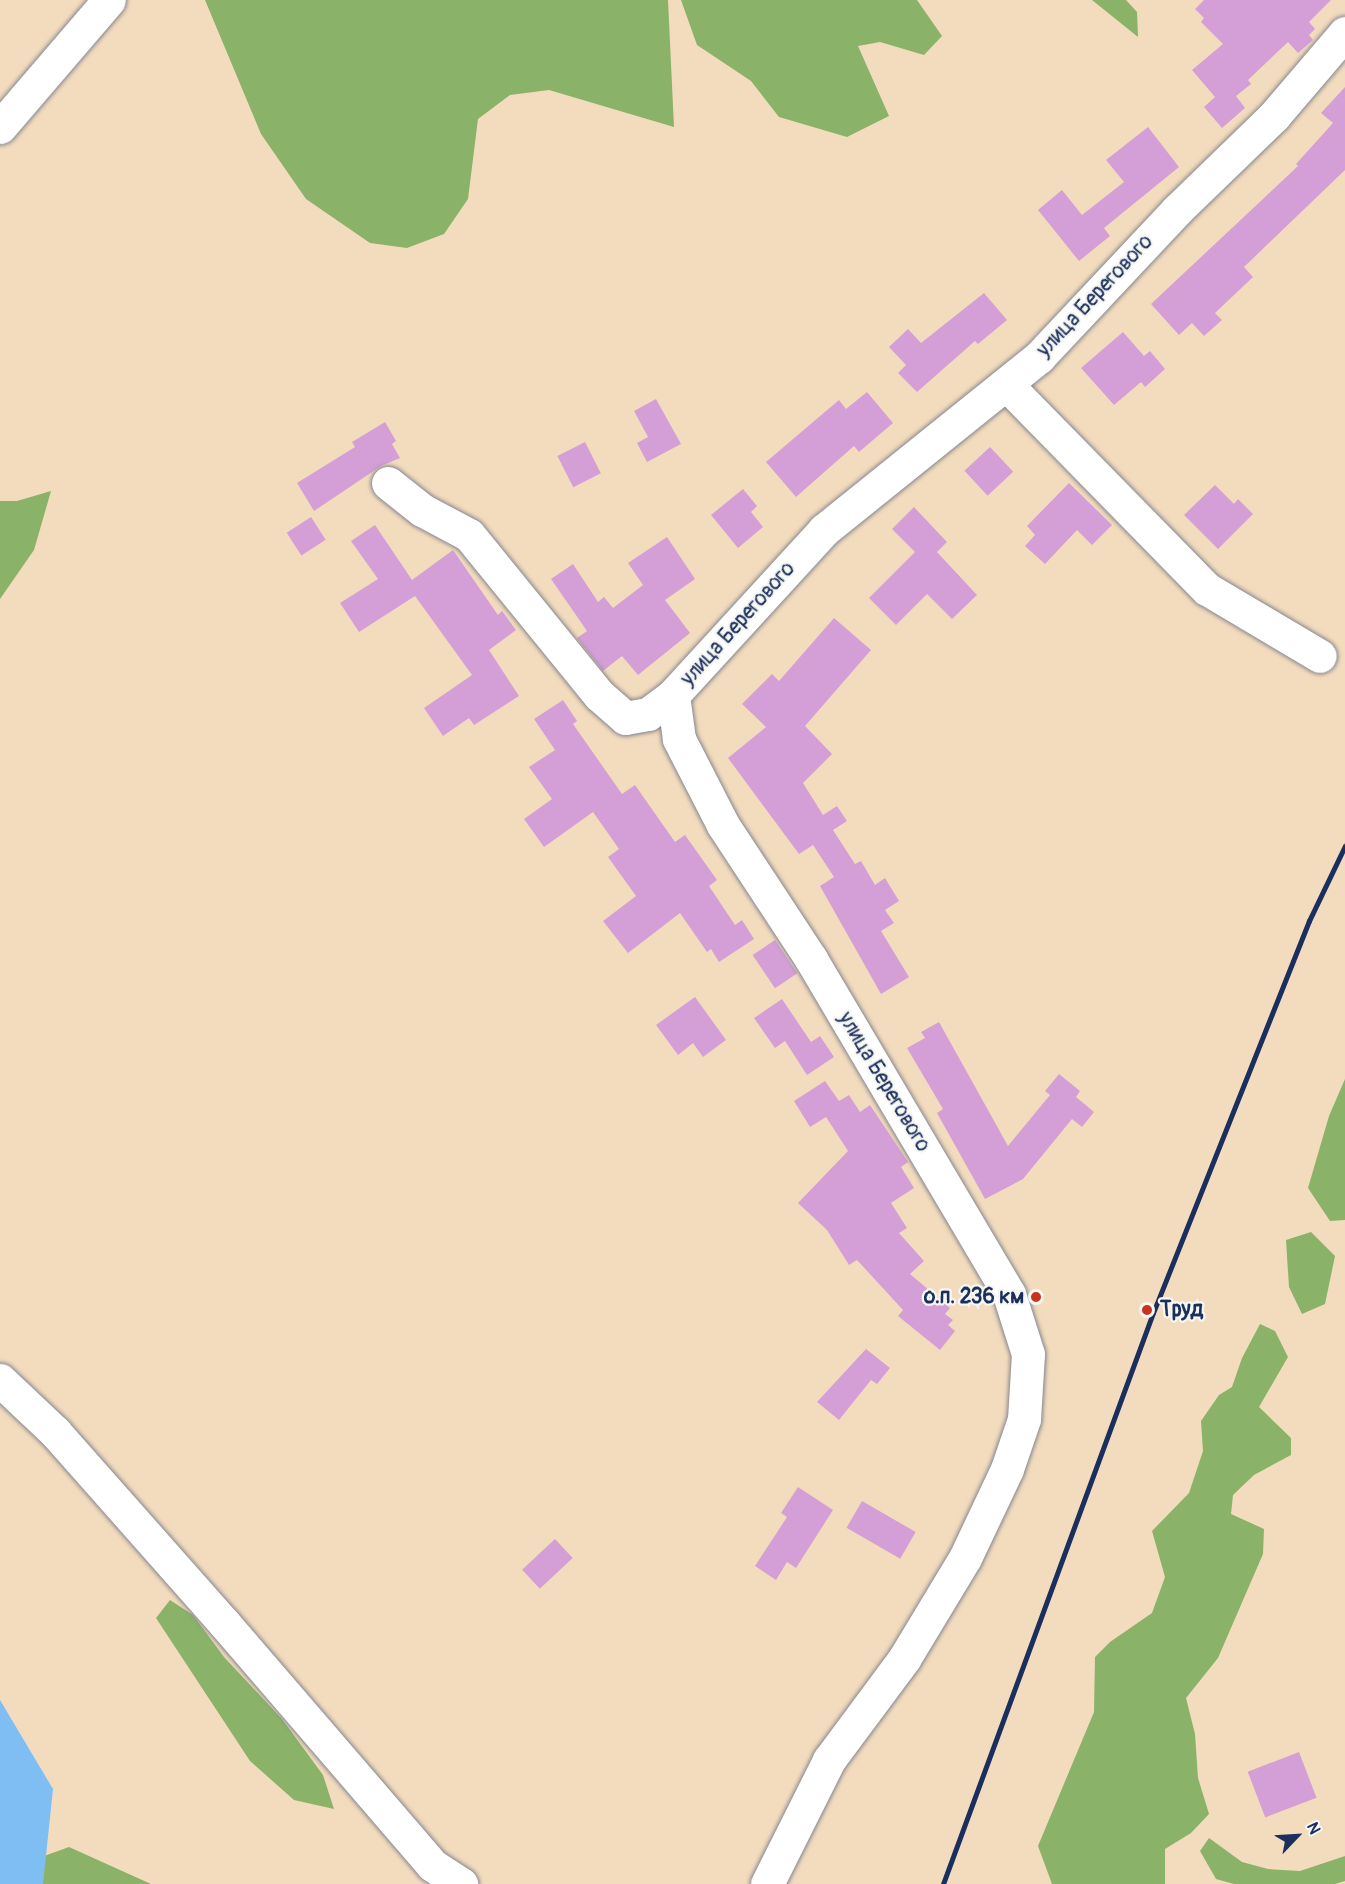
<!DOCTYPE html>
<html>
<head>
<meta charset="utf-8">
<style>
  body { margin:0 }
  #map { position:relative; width:1345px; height:1884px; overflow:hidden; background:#f3dcbe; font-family:Pangolin,sans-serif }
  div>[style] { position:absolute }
  .forest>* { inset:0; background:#8ab268 }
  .water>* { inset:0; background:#7fbef3 }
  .building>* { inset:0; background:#d49fd7; transform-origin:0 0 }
  .roads { filter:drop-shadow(0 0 2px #87868e) drop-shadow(0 0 2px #87868e) }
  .minor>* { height:33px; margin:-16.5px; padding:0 16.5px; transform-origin:16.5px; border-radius:16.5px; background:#fff }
  .rail>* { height:4.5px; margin:-2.25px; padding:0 2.25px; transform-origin:2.25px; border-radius:2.25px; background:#1b2f5e }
  .dots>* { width:16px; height:16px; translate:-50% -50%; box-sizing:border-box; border:3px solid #f6f6f2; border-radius:50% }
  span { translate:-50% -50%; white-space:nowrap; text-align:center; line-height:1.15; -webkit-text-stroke:4.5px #f6f6f2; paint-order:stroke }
  .street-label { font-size:21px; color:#1b2f5e }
  .poi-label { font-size:21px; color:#1b2f5e; font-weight:700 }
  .right { translate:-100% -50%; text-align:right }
  .left { translate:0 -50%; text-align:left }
  .north { position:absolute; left:1267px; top:1806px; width:60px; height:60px; -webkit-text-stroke:4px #f6f6f2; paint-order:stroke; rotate:65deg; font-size:16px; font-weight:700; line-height:24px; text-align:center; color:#1b2f5e }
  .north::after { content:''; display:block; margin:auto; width:21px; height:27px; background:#1b2f5e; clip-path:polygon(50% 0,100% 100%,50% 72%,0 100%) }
</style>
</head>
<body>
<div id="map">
  <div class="forest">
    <div style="clip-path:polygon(205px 0,668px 0,674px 127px,549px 90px,510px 95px,478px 119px,468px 199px,444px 234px,407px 248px,370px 243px,306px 199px,261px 134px)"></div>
    <div style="clip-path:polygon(681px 0,917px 0,942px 36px,924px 55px,880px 42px,858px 46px,889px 116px,847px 137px,779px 117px,751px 81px,697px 45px)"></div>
    <div style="clip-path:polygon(1092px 0,1126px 0,1137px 12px,1138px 37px)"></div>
    <div style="clip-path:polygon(51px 491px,34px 550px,0 599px,0 501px,17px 501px)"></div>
    <div style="clip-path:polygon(1345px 1079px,1345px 1220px,1330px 1221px,1308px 1188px,1329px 1116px)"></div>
    <div style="clip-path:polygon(1311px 1232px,1335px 1256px,1325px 1304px,1302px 1314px,1289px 1287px,1286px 1240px)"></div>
    <div style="clip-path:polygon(1260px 1324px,1275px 1331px,1288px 1357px,1259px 1407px,1291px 1438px,1291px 1455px,1254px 1475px,1233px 1495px,1231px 1514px,1264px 1529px,1263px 1554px,1218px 1658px,1186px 1698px,1195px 1734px,1198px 1778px,1209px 1814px,1191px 1833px,1165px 1849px,1165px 1884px,1052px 1884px,1038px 1846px,1094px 1712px,1095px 1657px,1110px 1642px,1152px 1613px,1165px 1577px,1152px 1531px,1189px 1493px,1203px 1451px,1201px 1421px,1219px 1395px,1232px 1387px,1242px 1358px)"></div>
    <div style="clip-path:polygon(170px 1600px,193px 1615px,224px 1657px,282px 1719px,323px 1775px,334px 1809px,294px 1800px,250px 1761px,156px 1618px)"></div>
    <div style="clip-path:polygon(1209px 1838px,1242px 1862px,1268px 1869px,1300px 1871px,1345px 1856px,1345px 1881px,1335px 1884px,1234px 1884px,1216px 1879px,1200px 1851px)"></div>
    <div style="clip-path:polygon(69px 1847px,151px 1884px,0 1884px,0 1872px)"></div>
  </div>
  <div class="water">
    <div style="clip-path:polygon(0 1700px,53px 1789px,43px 1884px,0 1884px)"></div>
  </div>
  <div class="building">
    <div style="clip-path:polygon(1204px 0,1331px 0,1309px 22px,1315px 29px,1309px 35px,1313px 40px,1298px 53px,1288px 42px,1248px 80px,1251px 84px,1236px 96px,1245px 108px,1222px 128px,1204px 107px,1215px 97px,1192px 70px,1223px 44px,1201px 22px,1204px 18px,1195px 9px)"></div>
    <div style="clip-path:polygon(1345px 87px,1345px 170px,1244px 267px,1253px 277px,1215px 313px,1222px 320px,1204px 336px,1192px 323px,1179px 335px,1151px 304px,1298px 166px,1296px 164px,1333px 123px,1321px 113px)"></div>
    <div style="clip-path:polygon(1148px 127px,1179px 167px,1104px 228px,1110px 236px,1079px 261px,1038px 210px,1062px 190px,1082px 215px,1124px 182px,1106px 160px)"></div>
    <div style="clip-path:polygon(984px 293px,1007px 320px,978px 344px,975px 341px,917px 392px,898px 373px,906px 365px,889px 347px,908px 329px,921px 343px)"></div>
    <div style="clip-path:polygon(1123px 332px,1144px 356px,1150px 351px,1165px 369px,1145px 387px,1141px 382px,1114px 405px,1081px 368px)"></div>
    <div style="clip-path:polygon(867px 392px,893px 423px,859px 452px,854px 446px,796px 497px,766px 462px,839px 400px,846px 409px)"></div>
    <div style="clip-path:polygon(656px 399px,681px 444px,647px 462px,637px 443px,648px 437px,634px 411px)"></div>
    <div style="clip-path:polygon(385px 422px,396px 441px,392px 444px,400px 458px,381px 466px,314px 511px,297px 483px,355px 447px,352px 442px)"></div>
    <div style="left:585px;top:442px;width:35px;height:31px;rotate:63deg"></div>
    <div style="left:990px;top:447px;width:34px;height:35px;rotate:47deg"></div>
    <div style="clip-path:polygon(1069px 483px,1112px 525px,1092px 545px,1077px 530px,1045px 564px,1025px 546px,1035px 535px,1027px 526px)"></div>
    <div style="clip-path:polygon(1215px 485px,1234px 504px,1238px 499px,1253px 514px,1218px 549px,1184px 515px)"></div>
    <div style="clip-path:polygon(743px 489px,757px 506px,751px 512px,763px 527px,738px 548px,711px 515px)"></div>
    <div style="clip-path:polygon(914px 507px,947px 542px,937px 552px,977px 595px,952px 619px,927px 594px,896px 625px,869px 598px,915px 552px,892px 529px)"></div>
    <div style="left:311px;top:517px;width:27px;height:29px;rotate:57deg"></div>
    <div style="clip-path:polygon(375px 525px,412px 580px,453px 550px,498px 615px,502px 611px,516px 630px,489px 650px,519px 696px,474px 725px,469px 718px,443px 736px,424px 708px,472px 675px,415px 596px,359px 632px,340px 603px,378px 579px,351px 541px)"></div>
    <div style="clip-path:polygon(667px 537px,695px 579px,665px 600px,690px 633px,638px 675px,622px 656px,603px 671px,577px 638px,587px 631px,551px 579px,573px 564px,598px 602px,604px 597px,613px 608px,643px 585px,628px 563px)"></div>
    <div style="clip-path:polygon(834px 618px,871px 650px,805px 726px,832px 754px,803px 783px,823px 815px,837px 806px,847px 821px,833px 830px,855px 864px,861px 861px,875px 885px,885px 878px,899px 901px,885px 910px,894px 923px,881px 931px,909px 977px,881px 994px,820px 886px,834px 877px,813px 845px,799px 854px,728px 758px,766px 727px,742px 704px,772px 674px,779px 681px)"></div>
    <div style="clip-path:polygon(563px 700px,577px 721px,573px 724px,622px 794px,635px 785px,675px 842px,685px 835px,717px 880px,709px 886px,735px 925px,742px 920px,754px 939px,719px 962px,711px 949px,707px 952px,680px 913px,628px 953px,603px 921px,636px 896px,608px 857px,619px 849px,593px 812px,544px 847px,524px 819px,552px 799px,529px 767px,555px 750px,534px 719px)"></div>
    <div style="left:775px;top:940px;width:40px;height:27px;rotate:56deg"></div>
    <div style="clip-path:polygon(695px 997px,726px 1040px,703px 1057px,693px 1043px,678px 1055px,656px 1025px)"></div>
    <div style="clip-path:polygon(782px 999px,811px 1042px,820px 1036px,834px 1057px,807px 1075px,785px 1041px,775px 1048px,754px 1018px)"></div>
    <div style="clip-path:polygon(939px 1022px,1008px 1146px,1050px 1095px,1045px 1091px,1059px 1074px,1080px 1091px,1076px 1097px,1094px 1112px,1082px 1127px,1072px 1119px,1023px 1179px,985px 1199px,937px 1113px,943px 1109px,907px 1048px,925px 1038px,921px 1032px)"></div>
    <div style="clip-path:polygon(825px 1081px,839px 1101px,849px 1095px,860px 1112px,870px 1105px,908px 1162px,901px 1167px,914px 1188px,891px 1203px,907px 1228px,899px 1233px,924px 1261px,910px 1274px,950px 1308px,945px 1314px,953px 1320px,948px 1325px,955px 1331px,940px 1350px,898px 1316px,903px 1310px,857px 1260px,849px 1265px,827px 1230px,798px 1203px,848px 1151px,826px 1117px,810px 1127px,794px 1101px)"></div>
    <div style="clip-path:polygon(866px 1349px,890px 1368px,877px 1384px,871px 1380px,839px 1420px,817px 1402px)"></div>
    <div style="clip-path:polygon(798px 1487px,833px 1510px,796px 1568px,787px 1562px,776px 1580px,755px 1566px,787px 1517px,781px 1513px)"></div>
    <div style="left:862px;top:1501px;width:62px;height:31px;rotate:30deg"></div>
    <div style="left:555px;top:1539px;width:26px;height:45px;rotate:47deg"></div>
    <div style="left:1299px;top:1752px;width:49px;height:55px;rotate:69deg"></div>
  </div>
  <div class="roads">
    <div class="minor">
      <div style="left:0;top:127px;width:167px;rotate:-49.4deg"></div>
      <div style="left:1006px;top:384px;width:287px;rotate:45.6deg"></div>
      <div style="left:1207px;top:589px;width:131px;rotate:30.7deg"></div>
      <div style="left:388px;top:483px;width:43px;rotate:38.5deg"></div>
      <div style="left:422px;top:510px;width:53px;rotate:28deg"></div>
      <div style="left:469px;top:535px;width:206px;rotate:50.9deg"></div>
      <div style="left:599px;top:695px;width:35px;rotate:41deg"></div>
      <div style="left:625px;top:718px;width:23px;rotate:-10deg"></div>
      <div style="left:648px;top:714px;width:31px;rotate:-37deg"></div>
      <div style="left:0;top:1380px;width:76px;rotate:43.4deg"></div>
      <div style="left:55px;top:1432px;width:255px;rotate:48.5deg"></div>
      <div style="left:224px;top:1623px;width:319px;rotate:49.3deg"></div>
      <div style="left:432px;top:1865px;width:35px;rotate:33deg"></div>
      <div style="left:767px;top:1884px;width:139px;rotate:-63.4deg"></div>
      <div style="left:829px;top:1760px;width:126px;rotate:-53.4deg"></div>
      <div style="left:904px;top:1659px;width:118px;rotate:-58.9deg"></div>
      <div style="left:965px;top:1558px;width:98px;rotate:-64.7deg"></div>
      <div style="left:1007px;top:1469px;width:53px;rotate:-71.2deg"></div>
      <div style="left:1024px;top:1419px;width:65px;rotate:-86.5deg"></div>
      <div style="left:1028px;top:1354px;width:63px;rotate:-107.6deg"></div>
      <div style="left:1009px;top:1294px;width:389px;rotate:-120.6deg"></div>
      <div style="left:811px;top:959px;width:160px;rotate:-123.3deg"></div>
      <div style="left:723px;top:825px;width:97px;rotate:-117.1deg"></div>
      <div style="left:679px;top:739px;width:44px;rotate:-97.8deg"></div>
      <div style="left:673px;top:695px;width:224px;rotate:-47.5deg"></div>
      <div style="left:824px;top:530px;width:276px;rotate:-38.8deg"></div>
      <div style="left:1039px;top:357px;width:202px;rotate:-46.8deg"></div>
      <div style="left:1177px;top:210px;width:135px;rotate:-44.1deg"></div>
      <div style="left:1274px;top:116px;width:109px;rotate:-49.5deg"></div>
    </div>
  </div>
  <div class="rail">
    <div style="left:943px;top:1884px;width:608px;rotate:-69.81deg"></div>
    <div style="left:1153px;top:1313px;width:422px;rotate:-68.3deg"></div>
    <div style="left:1309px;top:921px;width:83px;rotate:-64.4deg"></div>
  </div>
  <div class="dots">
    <div style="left:1036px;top:1297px;background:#c8321e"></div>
    <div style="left:1147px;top:1310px;background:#c8321e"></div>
  </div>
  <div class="street-label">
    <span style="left:1095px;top:296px;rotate:-47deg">улица Берегового</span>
    <span style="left:738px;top:624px;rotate:-48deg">улица Берегового</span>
    <span style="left:884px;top:1082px;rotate:59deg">улица Берегового</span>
  </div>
  <div class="poi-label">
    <span class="right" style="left:1024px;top:1297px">о.п. 236 км</span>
    <span class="left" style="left:1160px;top:1310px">Труд</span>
  </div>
  <div class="north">N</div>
</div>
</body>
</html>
